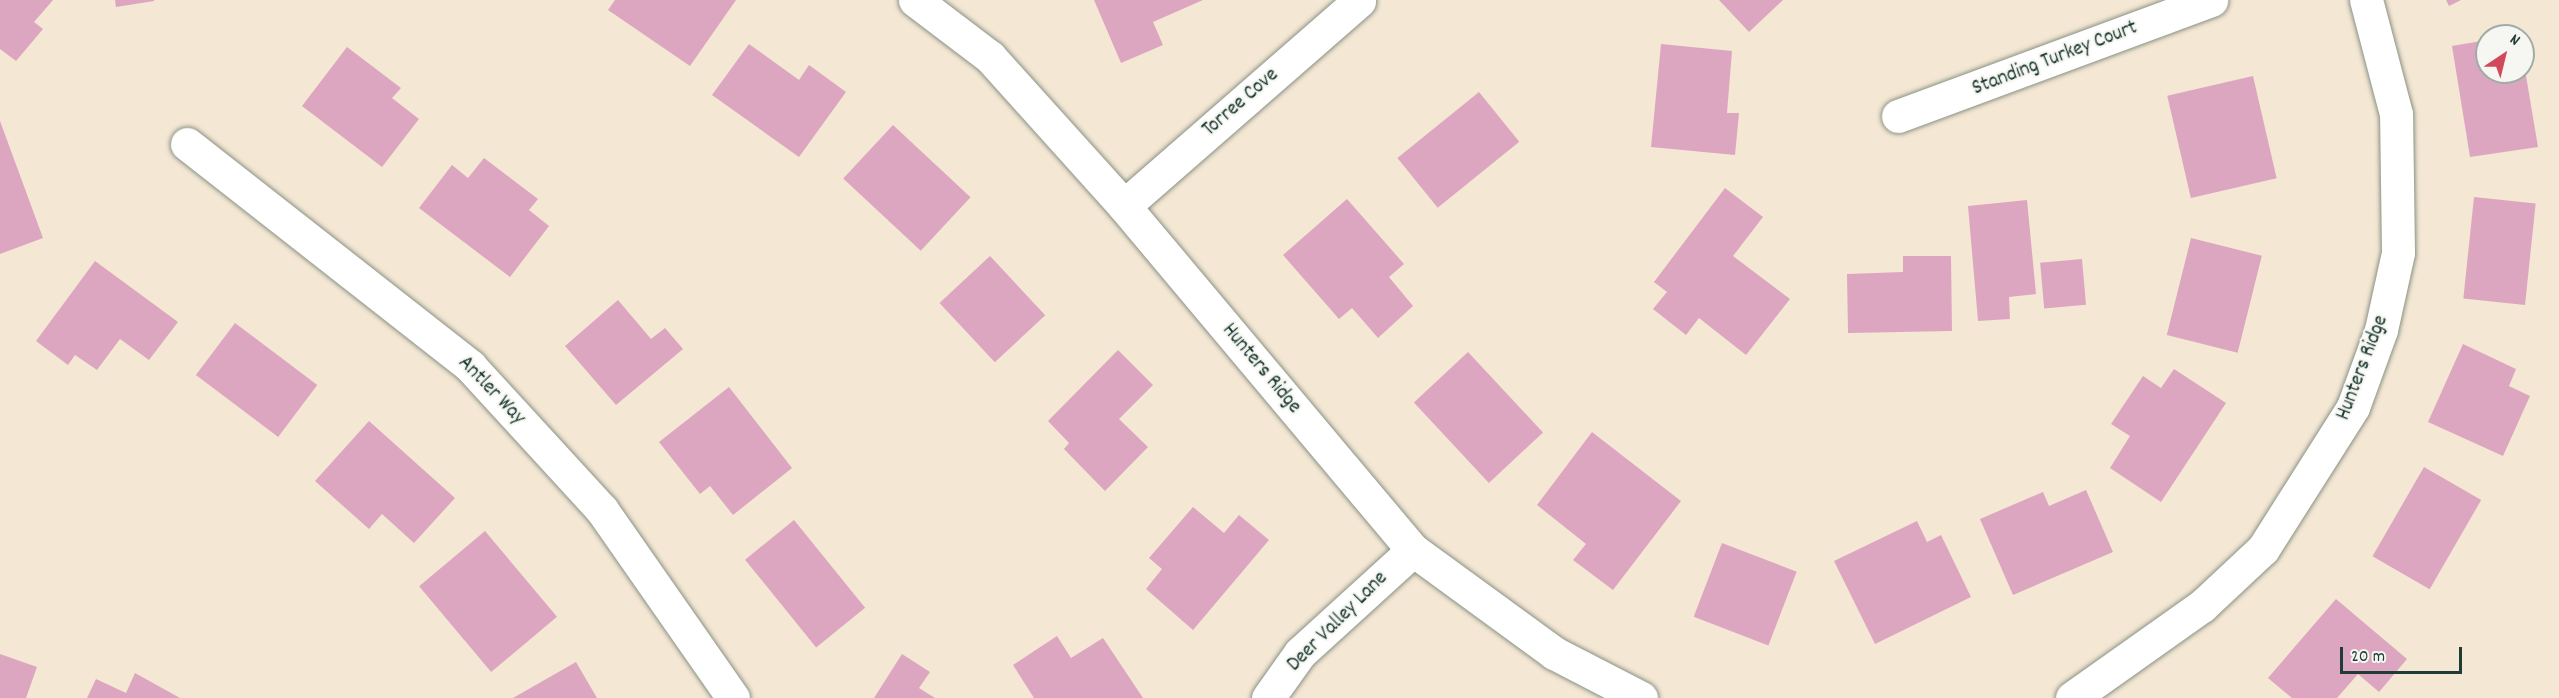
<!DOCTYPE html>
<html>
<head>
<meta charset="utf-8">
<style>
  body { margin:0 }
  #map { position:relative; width:2559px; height:698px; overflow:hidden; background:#f4e7d4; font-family:Dekko,sans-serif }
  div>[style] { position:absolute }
  .building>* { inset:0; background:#dda6c0; transform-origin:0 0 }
  .roads { filter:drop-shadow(0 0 2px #8a9284) drop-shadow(0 0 2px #8a9284) }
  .minor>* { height:33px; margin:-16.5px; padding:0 16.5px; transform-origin:16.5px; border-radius:16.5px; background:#fff }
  span { translate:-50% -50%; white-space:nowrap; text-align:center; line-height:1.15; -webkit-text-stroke:4.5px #f6f6f2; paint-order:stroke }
  .street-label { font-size:21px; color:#1f3d34 }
  .north { position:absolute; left:2475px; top:24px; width:60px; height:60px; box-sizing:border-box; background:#f6f6f2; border:2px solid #a0aca6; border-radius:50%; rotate:35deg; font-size:16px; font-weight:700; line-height:24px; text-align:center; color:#1f3d34 }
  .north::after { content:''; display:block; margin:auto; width:21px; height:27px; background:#d1495b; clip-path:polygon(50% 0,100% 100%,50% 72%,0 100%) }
  .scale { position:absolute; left:2340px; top:647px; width:122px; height:27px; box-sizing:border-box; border:3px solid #1f3d34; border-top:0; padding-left:8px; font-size:18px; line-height:21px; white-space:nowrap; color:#1f3d34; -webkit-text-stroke:4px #f6f6f2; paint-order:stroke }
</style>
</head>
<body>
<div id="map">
  <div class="building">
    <div style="clip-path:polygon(0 0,53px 0,34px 22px,43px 29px,16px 61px,0 49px)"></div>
    <div style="clip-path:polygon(115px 0,154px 0,154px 1px,116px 7px)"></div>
    <div style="clip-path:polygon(615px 0,736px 0,690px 66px,608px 10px)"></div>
    <div style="clip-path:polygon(1094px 0,1203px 0,1153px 22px,1163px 45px,1121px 63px)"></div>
    <div style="clip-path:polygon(1719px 0,1783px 0,1749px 32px)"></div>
    <div style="clip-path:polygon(2446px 0,2461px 0,2449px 6px)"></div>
    <div style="clip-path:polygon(2487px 40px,2487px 72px,2523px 72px,2524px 64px,2538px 147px,2470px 157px,2452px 46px)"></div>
    <div style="clip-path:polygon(749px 44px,799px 80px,809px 65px,846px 92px,799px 157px,712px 95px)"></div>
    <div style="clip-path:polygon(1661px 44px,1732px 51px,1727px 113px,1739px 113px,1735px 155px,1651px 147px)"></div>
    <div style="clip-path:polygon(347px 47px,401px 88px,392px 98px,419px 119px,382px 167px,302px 106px)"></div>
    <div style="left:2253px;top:76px;width:105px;height:88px;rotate:77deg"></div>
    <div style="left:1479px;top:92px;width:64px;height:105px;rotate:51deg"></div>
    <div style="clip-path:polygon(0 121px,43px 238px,0 254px)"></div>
    <div style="left:893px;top:125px;width:106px;height:73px;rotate:43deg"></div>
    <div style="clip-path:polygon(484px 158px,538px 199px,529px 210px,549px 226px,510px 277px,419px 208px,452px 165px,468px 178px)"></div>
    <div style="clip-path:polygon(1725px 188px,1763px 217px,1733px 256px,1790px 299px,1746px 355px,1699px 318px,1686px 335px,1653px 309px,1667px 292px,1654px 282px)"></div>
    <div style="left:2474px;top:197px;width:62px;height:102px;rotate:6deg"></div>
    <div style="clip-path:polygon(1347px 199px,1404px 264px,1389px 277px,1413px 306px,1378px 338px,1352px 308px,1339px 319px,1283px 255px)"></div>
    <div style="clip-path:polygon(2027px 200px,2036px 294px,2009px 297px,2010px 319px,1978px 321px,1968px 206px)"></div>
    <div style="left:2191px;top:238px;width:73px;height:100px;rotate:14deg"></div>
    <div style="left:990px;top:256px;width:81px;height:69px;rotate:47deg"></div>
    <div style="clip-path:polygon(1903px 256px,1951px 256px,1952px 331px,1848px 333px,1847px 274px,1903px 272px)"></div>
    <div style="left:2082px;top:259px;width:46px;height:42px;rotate:85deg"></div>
    <div style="clip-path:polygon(95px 261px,178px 322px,149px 360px,120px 339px,97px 370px,75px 355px,68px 365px,36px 341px)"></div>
    <div style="clip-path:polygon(618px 300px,651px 339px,665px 328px,683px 349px,616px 405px,565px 346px)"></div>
    <div style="left:235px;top:323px;width:103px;height:65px;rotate:37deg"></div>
    <div style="clip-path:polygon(2463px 344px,2516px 369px,2509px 386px,2530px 396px,2503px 456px,2428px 422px)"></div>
    <div style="clip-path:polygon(1118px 350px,1153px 385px,1119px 419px,1148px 447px,1105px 491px,1064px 449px,1069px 443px,1048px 421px)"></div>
    <div style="left:1468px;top:352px;width:110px;height:74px;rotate:47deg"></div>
    <div style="clip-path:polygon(2174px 369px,2226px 403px,2161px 502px,2110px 468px,2130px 436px,2111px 424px,2143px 376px,2161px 388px)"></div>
    <div style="clip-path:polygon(729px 387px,792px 468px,733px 515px,710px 486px,700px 494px,659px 442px)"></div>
    <div style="clip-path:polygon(369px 421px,455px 498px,414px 543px,382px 514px,369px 529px,315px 481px)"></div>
    <div style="clip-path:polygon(1592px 432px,1681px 501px,1613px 590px,1573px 560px,1586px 544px,1537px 505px)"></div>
    <div style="left:2424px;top:467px;width:66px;height:103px;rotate:30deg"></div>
    <div style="clip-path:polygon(2086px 490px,2113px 552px,2013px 595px,1980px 519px,2043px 492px,2049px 506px)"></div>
    <div style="clip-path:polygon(1193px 507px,1224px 533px,1239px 515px,1269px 540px,1193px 630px,1146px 589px,1162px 569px,1149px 558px)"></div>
    <div style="left:794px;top:520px;width:113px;height:63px;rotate:51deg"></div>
    <div style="clip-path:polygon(1917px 521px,1927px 542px,1941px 535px,1971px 597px,1875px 644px,1834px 561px)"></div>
    <div style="left:485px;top:531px;width:112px;height:86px;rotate:50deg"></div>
    <div style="left:1722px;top:543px;width:80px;height:79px;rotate:21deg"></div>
    <div style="clip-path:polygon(2336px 599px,2407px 659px,2379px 692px,2358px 674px,2337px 698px,2292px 698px,2268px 678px)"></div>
    <div style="clip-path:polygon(1057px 636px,1071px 658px,1103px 638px,1143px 698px,1034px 698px,1013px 665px)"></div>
    <div style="clip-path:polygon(0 654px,37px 667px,26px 698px,0 698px)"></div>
    <div style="clip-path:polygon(902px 654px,930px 672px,919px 688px,935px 698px,874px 698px)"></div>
    <div style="clip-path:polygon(576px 662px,597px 698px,513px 698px)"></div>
    <div style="clip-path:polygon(135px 673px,180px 698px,87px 698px,96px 679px,126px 693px)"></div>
  </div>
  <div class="roads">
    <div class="minor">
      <div style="left:915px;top:0;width:94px;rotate:37.2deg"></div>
      <div style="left:990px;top:57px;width:200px;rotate:48deg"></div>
      <div style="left:1124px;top:206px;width:449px;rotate:50deg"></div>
      <div style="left:1413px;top:550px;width:175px;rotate:36.1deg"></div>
      <div style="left:1554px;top:653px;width:98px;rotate:27.3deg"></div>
      <div style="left:1898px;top:116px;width:334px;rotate:-20.3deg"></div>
      <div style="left:187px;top:144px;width:360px;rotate:38.1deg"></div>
      <div style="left:470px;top:366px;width:195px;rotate:47.5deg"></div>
      <div style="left:602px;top:510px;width:229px;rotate:55.1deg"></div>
      <div style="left:1124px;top:206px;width:312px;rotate:-41.1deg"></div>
      <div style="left:1268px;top:698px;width:55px;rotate:-54.6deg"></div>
      <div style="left:1300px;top:653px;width:153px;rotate:-42.3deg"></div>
      <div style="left:2072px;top:698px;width:159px;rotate:-35.3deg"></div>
      <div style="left:2202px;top:606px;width:83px;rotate:-43.1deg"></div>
      <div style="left:2263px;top:549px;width:168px;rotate:-57.6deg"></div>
      <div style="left:2353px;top:407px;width:82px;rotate:-70deg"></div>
      <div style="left:2381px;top:330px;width:79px;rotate:-77.6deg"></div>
      <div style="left:2398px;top:253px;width:139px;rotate:-90.8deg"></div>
      <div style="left:2396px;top:114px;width:118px;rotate:-104.7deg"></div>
    </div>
  </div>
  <div class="street-label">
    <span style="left:2055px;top:59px;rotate:-21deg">Standing Turkey Court</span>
    <span style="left:1241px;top:103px;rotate:-41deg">Torree Cove</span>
    <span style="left:2363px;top:368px;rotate:-69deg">Hunters Ridge</span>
    <span style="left:1261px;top:369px;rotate:50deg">Hunters Ridge</span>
    <span style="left:491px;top:391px;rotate:46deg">Antler Way</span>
    <span style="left:1338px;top:622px;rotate:-45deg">Deer Valley Lane</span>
  </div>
  <div class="north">N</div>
  <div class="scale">20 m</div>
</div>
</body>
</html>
